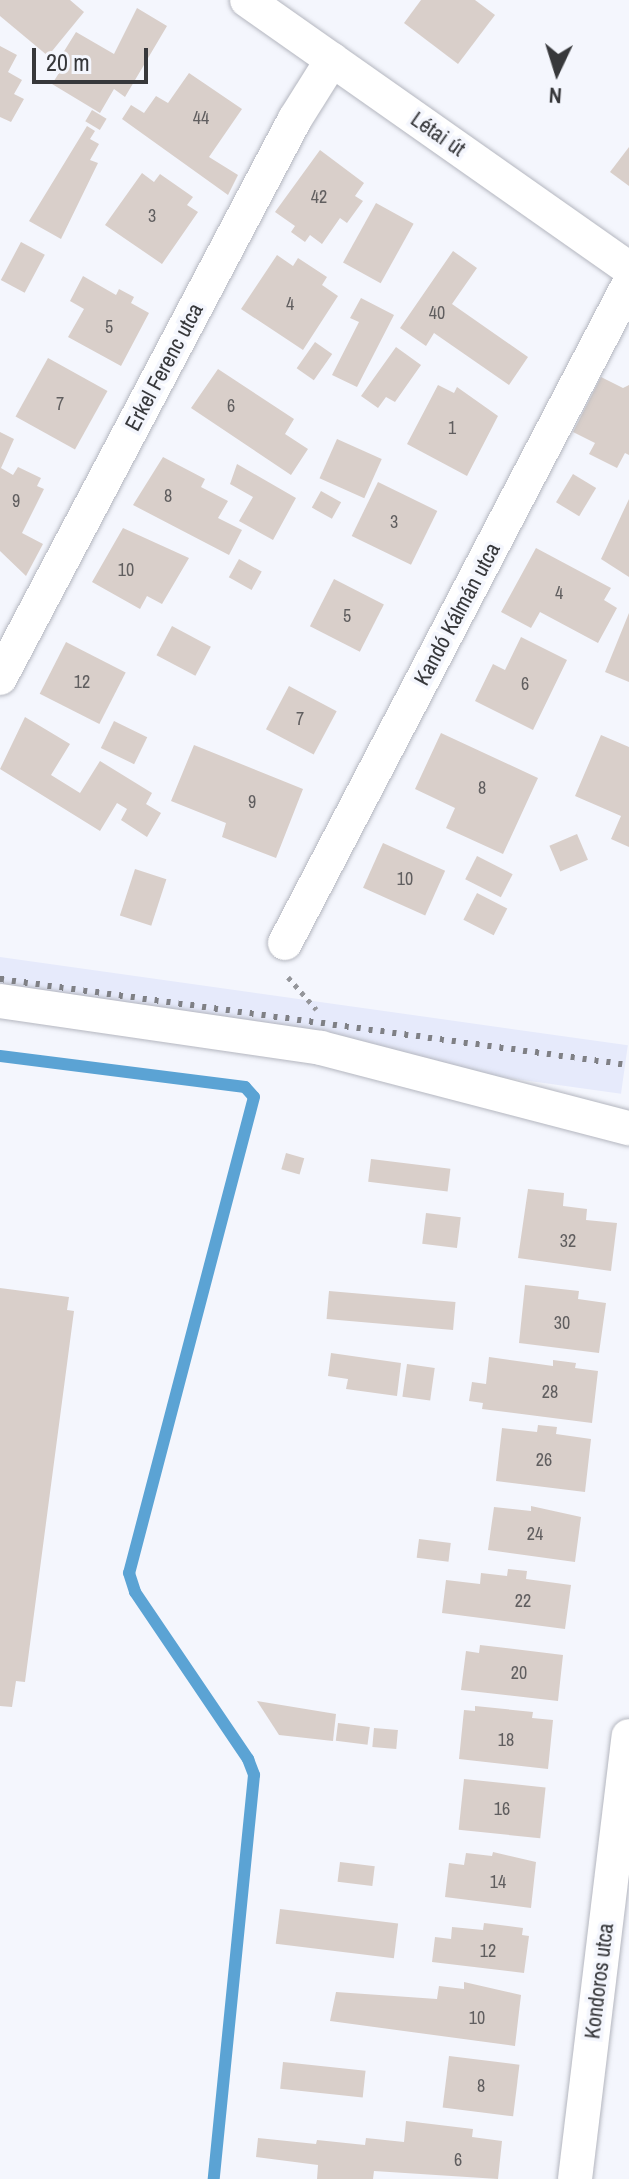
<!DOCTYPE html>
<html>
<head>
<meta charset="utf-8">
<style>
  body { margin:0 }
  #map { position:relative; width:629px; height:2179px; overflow:hidden; background:#f4f6fd; font-family:"Archivo Narrow",sans-serif }
  div>[style] { position:absolute }
  .built>* { inset:0; background:#e6eafb; transform-origin:0 0 }
  .stream>* { height:12px; margin:-6px; padding:0 6px; transform-origin:6px; border-radius:6px; background:#5ba3d4 }
  .building>* { inset:0; background:#d9cfca; transform-origin:0 0 }
  .path>* { height:5px; margin-top:-2.5px; transform-origin:0; background:repeating-linear-gradient(90deg,#95969b 0 4px,transparent 0 10px) }
  .roads { filter:drop-shadow(0 0 2px #b4b6bf) drop-shadow(0 0 2px #b4b6bf) }
  .minor>* { height:34px; margin:-17px; padding:0 17px; transform-origin:17px; border-radius:17px; background:#fff }
  .rail>* { height:6px; margin-top:-3px; transform-origin:0; background:repeating-linear-gradient(90deg,#7f8085 0 4px,transparent 0 12px) }
  span { translate:-50% -50%; white-space:nowrap; text-align:center; line-height:1.15; -webkit-text-stroke:7px #f4f6fd; paint-order:stroke }
  .number-label { font-size:18px; color:#605e5f }
  .number-label span { -webkit-text-stroke-width:0 }
  .street-label { font-size:22px; color:#37383b }
  .north { position:absolute; left:517px; top:32px; width:80px; height:80px; -webkit-text-stroke:6px #f4f6fd; paint-order:stroke; rotate:184deg; font-size:22px; font-weight:700; line-height:32px; text-align:center; color:#37383b }
  .north::after { content:''; display:block; margin:auto; width:28px; height:36px; background:#37383b; clip-path:polygon(50% 0,100% 100%,50% 72%,0 100%) }
  .scale { position:absolute; left:32px; top:48px; width:116px; height:36px; box-sizing:border-box; border:4px solid #37383b; border-top:0; padding-left:10px; font-size:24px; line-height:28px; white-space:nowrap; color:#37383b; -webkit-text-stroke:6px #f4f6fd; paint-order:stroke }
</style>
</head>
<body>
<div id="map">
  <div class="built">
    <div style="left:0;top:957px;width:634px;height:49px;rotate:8deg"></div>
  </div>
  <div class="stream">
    <div style="left:0;top:1056px;width:247px;rotate:7.2deg"></div>
    <div style="left:245px;top:1087px;width:13px;rotate:48deg"></div>
    <div style="left:254px;top:1097px;width:492px;rotate:104.7deg"></div>
    <div style="left:129px;top:1573px;width:20px;rotate:72deg"></div>
    <div style="left:135px;top:1592px;width:202px;rotate:55.9deg"></div>
    <div style="left:248px;top:1759px;width:17px;rotate:69deg"></div>
    <div style="left:254px;top:1775px;width:406px;rotate:95.7deg"></div>
  </div>
  <div class="building">
    <div style="clip-path:polygon(0 0,70px 0,84px 12px,48px 56px,0 16px)"></div>
    <div style="clip-path:polygon(421px 0,475px 0,495px 15px,458px 64px,404px 23px)"></div>
    <div style="clip-path:polygon(137px 8px,167px 26px,125px 97px,114px 89px,100px 113px,52px 84px,59px 73px,53px 69px,76px 32px,114px 54px)"></div>
    <div style="clip-path:polygon(0 46px,17px 55px,8px 72px,22px 80px,14px 94px,24px 99px,11px 122px,0 117px)"></div>
    <div style="clip-path:polygon(189px 73px,242px 109px,209px 157px,238px 175px,228px 195px,122px 119px,131px 105px,144px 113px,156px 96px,168px 103px)"></div>
    <div style="left:92px;top:110px;width:17px;height:13px;rotate:31deg"></div>
    <div style="clip-path:polygon(87px 126px,95px 131px,90px 139px,99px 144px,90px 160px,98px 163px,61px 239px,29px 221px)"></div>
    <div style="clip-path:polygon(629px 147px,629px 186px,610px 172px)"></div>
    <div style="clip-path:polygon(320px 150px,364px 183px,355px 196px,363px 201px,347px 223px,340px 218px,322px 244px,310px 235px,305px 242px,291px 232px,295px 226px,275px 212px)"></div>
    <div style="clip-path:polygon(142px 173px,154px 182px,160px 174px,193px 197px,187px 205px,198px 212px,162px 264px,105px 225px)"></div>
    <div style="left:376px;top:203px;width:43px;height:68px;rotate:29deg"></div>
    <div style="left:21px;top:242px;width:27px;height:43px;rotate:28deg"></div>
    <div style="clip-path:polygon(453px 251px,477px 268px,452px 304px,528px 357px,509px 385px,434px 333px,426px 346px,400px 328px)"></div>
    <div style="clip-path:polygon(277px 255px,293px 266px,298px 258px,327px 277px,322px 285px,338px 296px,303px 350px,241px 309px)"></div>
    <div style="clip-path:polygon(83px 276px,116px 295px,119px 289px,134px 297px,131px 303px,149px 313px,121px 366px,68px 337px,84px 309px,70px 301px)"></div>
    <div style="clip-path:polygon(361px 298px,394px 315px,357px 387px,332px 375px,359px 322px,350px 318px)"></div>
    <div style="left:315px;top:342px;width:21px;height:32px;rotate:35deg"></div>
    <div style="clip-path:polygon(396px 347px,421px 365px,395px 402px,386px 397px,378px 408px,361px 396px)"></div>
    <div style="left:48px;top:358px;width:68px;height:67px;rotate:29deg"></div>
    <div style="clip-path:polygon(218px 369px,294px 419px,285px 434px,308px 449px,291px 475px,191px 408px)"></div>
    <div style="clip-path:polygon(601px 377px,623px 388px,629px 385px,629px 455px,625px 453px,617px 468px,589px 454px,595px 443px,573px 432px)"></div>
    <div style="clip-path:polygon(438px 385px,454px 393px,457px 387px,498px 416px,467px 476px,407px 444px)"></div>
    <div style="clip-path:polygon(0 432px,14px 439px,1px 468px,13px 475px,18px 467px,41px 478px,37px 486px,44px 489px,22px 533px,43px 544px,26px 576px,0 551px)"></div>
    <div style="left:337px;top:439px;width:49px;height:43px;rotate:24deg"></div>
    <div style="clip-path:polygon(163px 457px,205px 479px,201px 487px,228px 501px,218px 518px,242px 530px,229px 555px,133px 505px)"></div>
    <div style="clip-path:polygon(237px 464px,296px 498px,273px 540px,239px 521px,253px 497px,230px 484px)"></div>
    <div style="left:573px;top:474px;width:27px;height:33px;rotate:31deg"></div>
    <div style="left:378px;top:482px;width:66px;height:60px;rotate:26deg"></div>
    <div style="left:321px;top:491px;width:23px;height:19px;rotate:29deg"></div>
    <div style="clip-path:polygon(629px 499px,629px 577px,601px 559px)"></div>
    <div style="clip-path:polygon(123px 528px,189px 558px,162px 604px,147px 596px,140px 609px,92px 582px)"></div>
    <div style="clip-path:polygon(536px 548px,611px 588px,604px 600px,617px 608px,598px 643px,540px 612px,531px 628px,501px 612px)"></div>
    <div style="left:239px;top:559px;width:26px;height:21px;rotate:29deg"></div>
    <div style="left:334px;top:579px;width:56px;height:53px;rotate:27deg"></div>
    <div style="clip-path:polygon(629px 613px,629px 682px,605px 672px)"></div>
    <div style="left:172px;top:626px;width:44px;height:33px;rotate:28deg"></div>
    <div style="clip-path:polygon(521px 637px,567px 660px,533px 730px,475px 701px,493px 664px,505px 670px)"></div>
    <div style="left:66px;top:642px;width:67px;height:58px;rotate:27deg"></div>
    <div style="left:289px;top:686px;width:54px;height:49px;rotate:28deg"></div>
    <div style="clip-path:polygon(25px 717px,70px 744px,51px 775px,80px 793px,100px 761px,152px 793px,146px 804px,161px 813px,147px 837px,121px 820px,127px 809px,117px 803px,100px 831px,0 769px)"></div>
    <div style="left:114px;top:721px;width:37px;height:30px;rotate:26deg"></div>
    <div style="clip-path:polygon(441px 733px,538px 778px,503px 854px,446px 828px,455px 808px,415px 789px)"></div>
    <div style="clip-path:polygon(601px 735px,629px 747px,629px 847px,611px 839px,621px 816px,575px 796px)"></div>
    <div style="clip-path:polygon(194px 745px,303px 789px,276px 858px,222px 837px,226px 823px,171px 801px)"></div>
    <div style="left:577px;top:834px;width:28px;height:30px;rotate:67deg"></div>
    <div style="left:383px;top:843px;width:68px;height:49px;rotate:24deg"></div>
    <div style="left:477px;top:856px;width:40px;height:26px;rotate:27deg"></div>
    <div style="left:135px;top:869px;width:33px;height:49px;rotate:18deg"></div>
    <div style="left:477px;top:893px;width:34px;height:30px;rotate:27deg"></div>
    <div style="left:286px;top:1153px;width:19px;height:17px;rotate:16deg"></div>
    <div style="left:371px;top:1159px;width:80px;height:23px;rotate:7deg"></div>
    <div style="clip-path:polygon(528px 1189px,564px 1193px,563px 1206px,587px 1209px,586px 1220px,617px 1223px,611px 1271px,518px 1258px)"></div>
    <div style="left:426px;top:1213px;width:35px;height:31px;rotate:7deg"></div>
    <div style="clip-path:polygon(525px 1285px,579px 1291px,578px 1299px,606px 1303px,599px 1353px,519px 1343px)"></div>
    <div style="clip-path:polygon(0 1288px,69px 1297px,67px 1310px,74px 1311px,25px 1682px,16px 1681px,12px 1707px,0 1706px)"></div>
    <div style="left:329px;top:1291px;width:127px;height:28px;rotate:5deg"></div>
    <div style="clip-path:polygon(331px 1353px,401px 1363px,397px 1396px,346px 1389px,348px 1379px,328px 1376px)"></div>
    <div style="clip-path:polygon(489px 1357px,553px 1366px,553px 1360px,576px 1363px,575px 1368px,598px 1371px,592px 1423px,482px 1409px,483px 1403px,469px 1401px,472px 1382px,486px 1384px)"></div>
    <div style="left:407px;top:1364px;width:28px;height:33px;rotate:8deg"></div>
    <div style="clip-path:polygon(538px 1425px,557px 1427px,556px 1434px,591px 1439px,585px 1492px,496px 1481px,502px 1428px,537px 1432px)"></div>
    <div style="clip-path:polygon(531px 1506px,581px 1517px,575px 1562px,488px 1550px,494px 1507px,531px 1511px)"></div>
    <div style="left:419px;top:1539px;width:32px;height:19px;rotate:7deg"></div>
    <div style="clip-path:polygon(508px 1569px,527px 1571px,526px 1579px,571px 1585px,565px 1629px,442px 1613px,446px 1580px,480px 1584px,481px 1573px,507px 1576px)"></div>
    <div style="clip-path:polygon(480px 1645px,563px 1655px,558px 1701px,461px 1690px,466px 1651px,479px 1653px)"></div>
    <div style="clip-path:polygon(257px 1701px,336px 1714px,333px 1741px,279px 1735px)"></div>
    <div style="clip-path:polygon(475px 1706px,533px 1712px,532px 1718px,553px 1720px,548px 1769px,459px 1759px,464px 1710px,475px 1711px)"></div>
    <div style="left:338px;top:1723px;width:32px;height:18px;rotate:7deg"></div>
    <div style="left:374px;top:1728px;width:24px;height:19px;rotate:5deg"></div>
    <div style="left:464px;top:1779px;width:82px;height:51px;rotate:6deg"></div>
    <div style="clip-path:polygon(493px 1852px,536px 1862px,531px 1908px,445px 1897px,449px 1863px,464px 1865px,466px 1853px,492px 1856px)"></div>
    <div style="left:340px;top:1862px;width:35px;height:20px;rotate:7deg"></div>
    <div style="left:280px;top:1909px;width:119px;height:35px;rotate:7deg"></div>
    <div style="clip-path:polygon(484px 1923px,523px 1928px,522px 1935px,529px 1936px,524px 1973px,432px 1962px,435px 1937px,451px 1939px,452px 1927px,483px 1930px)"></div>
    <div style="clip-path:polygon(464px 1982px,521px 1995px,515px 2046px,330px 2021px,336px 1992px,437px 1999px,439px 1986px,464px 1989px)"></div>
    <div style="left:449px;top:2056px;width:71px;height:52px;rotate:7deg"></div>
    <div style="left:283px;top:2062px;width:83px;height:27px;rotate:6deg"></div>
    <div style="clip-path:polygon(406px 2121px,473px 2129px,472px 2137px,502px 2141px,498px 2179px,374px 2171px,373px 2179px,317px 2179px,318px 2165px,256px 2157px,258px 2138px,316px 2144px,317px 2140px,365px 2145px,366px 2138px,404px 2142px)"></div>
  </div>
  <div class="path">
    <div style="left:288px;top:977px;width:43px;rotate:48.8deg"></div>
  </div>
  <div class="roads">
    <div class="minor">
      <div style="left:247px;top:0;width:467px;rotate:35.1deg"></div>
      <div style="left:0;top:678px;width:632px;rotate:-62.18deg"></div>
      <div style="left:295px;top:119px;width:70px;rotate:-57.9deg"></div>
      <div style="left:285px;top:943px;width:743px;rotate:-62.44deg"></div>
      <div style="left:0;top:1001px;width:324px;rotate:8.3deg"></div>
      <div style="left:321px;top:1048px;width:318px;rotate:14.6deg"></div>
      <div style="left:575px;top:2179px;width:446px;rotate:-83.1deg"></div>
    </div>
  </div>
  <div class="rail">
    <div style="left:0;top:979px;width:635px;rotate:7.79deg"></div>
  </div>
  <div class="number-label">
    <span style="left:201px;top:118px">44</span>
    <span style="left:319px;top:197px">42</span>
    <span style="left:152px;top:216px">3</span>
    <span style="left:290px;top:304px">4</span>
    <span style="left:437px;top:313px">40</span>
    <span style="left:109px;top:327px">5</span>
    <span style="left:60px;top:404px">7</span>
    <span style="left:231px;top:406px">6</span>
    <span style="left:452px;top:428px">1</span>
    <span style="left:168px;top:496px">8</span>
    <span style="left:16px;top:501px">9</span>
    <span style="left:394px;top:522px">3</span>
    <span style="left:126px;top:570px">10</span>
    <span style="left:559px;top:593px">4</span>
    <span style="left:347px;top:616px">5</span>
    <span style="left:82px;top:682px">12</span>
    <span style="left:525px;top:684px">6</span>
    <span style="left:300px;top:719px">7</span>
    <span style="left:482px;top:788px">8</span>
    <span style="left:252px;top:802px">9</span>
    <span style="left:405px;top:879px">10</span>
    <span style="left:568px;top:1241px">32</span>
    <span style="left:562px;top:1323px">30</span>
    <span style="left:550px;top:1392px">28</span>
    <span style="left:544px;top:1460px">26</span>
    <span style="left:535px;top:1534px">24</span>
    <span style="left:523px;top:1601px">22</span>
    <span style="left:519px;top:1673px">20</span>
    <span style="left:506px;top:1740px">18</span>
    <span style="left:502px;top:1809px">16</span>
    <span style="left:498px;top:1882px">14</span>
    <span style="left:488px;top:1951px">12</span>
    <span style="left:477px;top:2018px">10</span>
    <span style="left:481px;top:2086px">8</span>
    <span style="left:458px;top:2160px">6</span>
  </div>
  <div class="street-label">
    <span style="left:438px;top:134px;rotate:35deg">Létai út</span>
    <span style="left:164px;top:367px;rotate:-62deg">Erkel Ferenc utca</span>
    <span style="left:457px;top:614px;rotate:-62deg">Kandó Kálmán utca</span>
    <span style="left:599px;top:1981px;rotate:-83deg">Kondoros utca</span>
  </div>
  <div class="north">N</div>
  <div class="scale">20 m</div>
</div>
</body>
</html>
